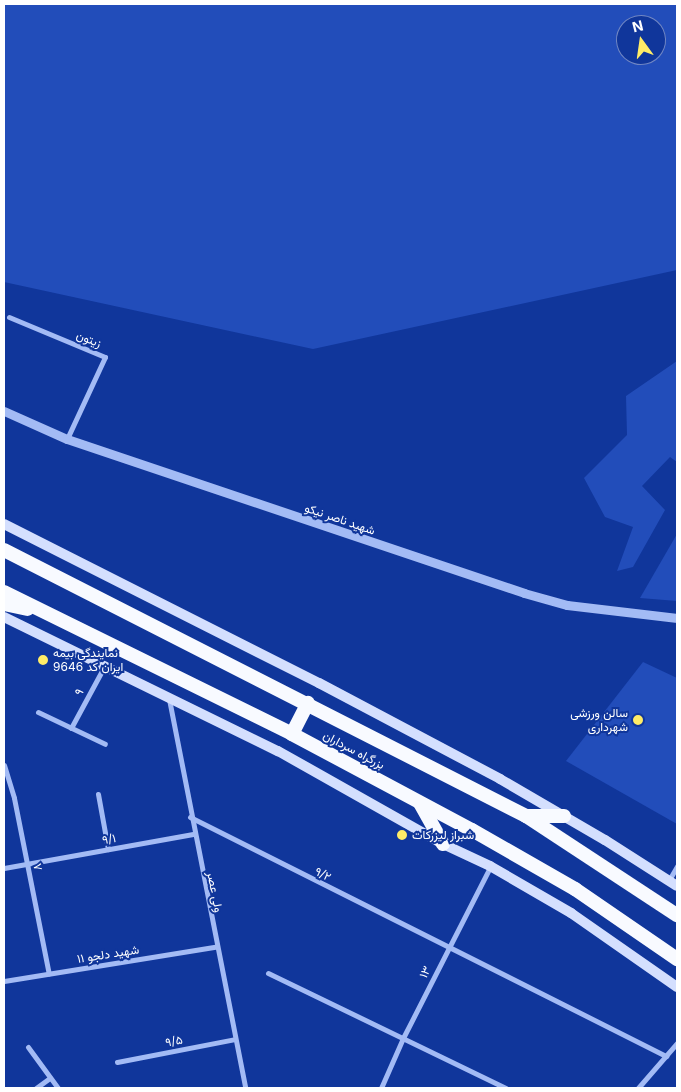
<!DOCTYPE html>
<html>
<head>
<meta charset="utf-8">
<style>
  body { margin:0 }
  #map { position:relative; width:681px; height:1092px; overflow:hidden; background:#10369b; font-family:Inter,Vazirmatn,sans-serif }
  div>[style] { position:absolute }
  .green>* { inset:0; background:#224dba }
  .minor>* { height:5px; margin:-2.5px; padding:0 2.5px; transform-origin:2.5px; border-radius:2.5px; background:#a3bbf5 }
  .tertiary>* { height:9px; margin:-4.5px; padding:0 4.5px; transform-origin:4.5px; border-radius:4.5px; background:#a3bbf5 }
  .secondary>* { height:10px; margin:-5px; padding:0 5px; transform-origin:5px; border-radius:5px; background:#d4dffe }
  .trunk>* { height:14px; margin:-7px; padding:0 7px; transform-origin:7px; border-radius:7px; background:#f8faff }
  .dots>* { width:14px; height:14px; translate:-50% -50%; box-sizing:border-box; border:2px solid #10369b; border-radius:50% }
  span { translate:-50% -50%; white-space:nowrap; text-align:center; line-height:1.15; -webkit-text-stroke:4px #10369b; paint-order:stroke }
  .street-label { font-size:12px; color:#fff }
  .poi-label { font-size:12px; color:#fff }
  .left { translate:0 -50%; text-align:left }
  .right { translate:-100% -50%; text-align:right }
  .frame { position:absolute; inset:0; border:5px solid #fff; pointer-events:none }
  .north { position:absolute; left:616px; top:15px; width:50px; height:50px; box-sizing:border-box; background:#10369b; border:1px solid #7086c3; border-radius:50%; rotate:346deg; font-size:14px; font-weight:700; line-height:20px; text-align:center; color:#fff }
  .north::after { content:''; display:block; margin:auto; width:18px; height:22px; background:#ffec67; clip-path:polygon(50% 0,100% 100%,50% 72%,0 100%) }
</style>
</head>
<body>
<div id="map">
  <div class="green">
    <div style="clip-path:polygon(evenodd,4px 4px,677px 4px,677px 270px,313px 349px,4px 282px,4px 4px,626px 25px,656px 25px,656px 55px,626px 55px,626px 25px)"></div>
    <div style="clip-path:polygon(677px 361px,677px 462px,670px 457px,642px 486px,665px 510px,633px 567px,617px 571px,633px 527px,605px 517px,584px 478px,627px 435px,626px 396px)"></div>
    <div style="clip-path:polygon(677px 534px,677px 601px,640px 598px)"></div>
    <div style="clip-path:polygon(643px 662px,677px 678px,677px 824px,566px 761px)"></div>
  </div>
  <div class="minor">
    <div style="left:9px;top:317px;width:104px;rotate:22.6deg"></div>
    <div style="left:105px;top:357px;width:90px;rotate:114.9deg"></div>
    <div style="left:169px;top:699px;width:396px;rotate:78.9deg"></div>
    <div style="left:38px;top:712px;width:74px;rotate:25.5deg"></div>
    <div style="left:71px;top:728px;width:69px;rotate:-61.6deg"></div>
    <div style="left:4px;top:765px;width:34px;rotate:73deg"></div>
    <div style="left:14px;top:798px;width:179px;rotate:78.8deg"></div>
    <div style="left:98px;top:794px;width:56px;rotate:79.7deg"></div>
    <div style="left:190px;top:817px;width:533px;rotate:26.66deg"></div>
    <div style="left:4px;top:868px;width:192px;rotate:-10.2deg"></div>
    <div style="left:669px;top:880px;width:16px;rotate:-60deg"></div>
    <div style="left:268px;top:973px;width:264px;rotate:25.8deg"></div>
    <div style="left:4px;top:981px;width:214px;rotate:-9.2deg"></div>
    <div style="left:28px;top:1047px;width:51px;rotate:53.8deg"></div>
    <div style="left:117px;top:1062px;width:120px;rotate:-11deg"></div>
    <div style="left:36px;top:1088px;width:17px;rotate:-36deg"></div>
    <div style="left:381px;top:1088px;width:55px;rotate:-66.3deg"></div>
    <div style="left:403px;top:1038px;width:192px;rotate:-63deg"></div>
    <div style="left:638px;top:1088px;width:60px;rotate:-49.1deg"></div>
  </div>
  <div class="tertiary">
    <div style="left:4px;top:411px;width:69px;rotate:24deg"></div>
    <div style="left:67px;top:439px;width:482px;rotate:18.6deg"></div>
    <div style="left:524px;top:593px;width:45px;rotate:15.6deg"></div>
    <div style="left:567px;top:605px;width:111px;rotate:6.7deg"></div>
  </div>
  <div class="secondary">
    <div style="left:4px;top:524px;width:353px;rotate:26.8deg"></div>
    <div style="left:319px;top:683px;width:205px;rotate:27.9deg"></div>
    <div style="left:500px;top:779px;width:121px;rotate:30.2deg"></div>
    <div style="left:605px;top:840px;width:85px;rotate:32.6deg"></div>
    <div style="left:4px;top:617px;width:305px;rotate:26.1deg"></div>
    <div style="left:278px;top:751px;width:189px;rotate:29.4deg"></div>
    <div style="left:443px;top:844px;width:52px;rotate:25.1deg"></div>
    <div style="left:490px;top:866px;width:94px;rotate:30.1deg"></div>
    <div style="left:571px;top:913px;width:129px;rotate:34.9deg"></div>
  </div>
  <div class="trunk">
    <div style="left:4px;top:550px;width:586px;rotate:27deg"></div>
    <div style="left:526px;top:816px;width:181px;rotate:33.3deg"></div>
    <div style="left:4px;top:592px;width:321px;rotate:26.2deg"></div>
    <div style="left:292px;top:734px;width:204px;rotate:28.1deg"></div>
    <div style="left:472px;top:830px;width:119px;rotate:29.8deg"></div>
    <div style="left:575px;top:889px;width:124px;rotate:34.5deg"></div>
    <div style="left:4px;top:604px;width:24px;rotate:12deg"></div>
    <div style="left:292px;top:734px;width:35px;rotate:-63deg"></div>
    <div style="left:420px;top:803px;width:47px;rotate:60.7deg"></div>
    <div style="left:526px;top:816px;width:38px"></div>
  </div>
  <div class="dots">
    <div style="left:43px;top:660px;background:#ffec67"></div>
    <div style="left:638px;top:720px;background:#ffec67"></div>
    <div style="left:402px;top:835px;background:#ffec67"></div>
  </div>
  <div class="street-label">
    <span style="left:89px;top:339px;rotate:22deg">زیتون</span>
    <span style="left:340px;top:519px;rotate:19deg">شهید ناصر نیکو</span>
    <span style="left:79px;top:692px;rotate:-62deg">۹</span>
    <span style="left:354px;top:750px;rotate:28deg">بزرگراه سرداران</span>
    <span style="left:109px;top:839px;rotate:-10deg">۹/۱</span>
    <span style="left:38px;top:867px;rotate:79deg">۷</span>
    <span style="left:323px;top:874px;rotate:27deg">۹/۲</span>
    <span style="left:215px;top:892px;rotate:79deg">ولی عصر</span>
    <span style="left:108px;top:954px;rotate:-9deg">شهید دلجو ۱۱</span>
    <span style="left:425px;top:972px;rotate:-64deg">۱۳</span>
    <span style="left:174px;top:1041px;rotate:-11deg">۹/۵</span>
  </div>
  <div class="poi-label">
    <span class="left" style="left:53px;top:660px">نمایندگی بیمه<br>ایران کد 9646</span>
    <span class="right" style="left:628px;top:720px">سالن ورزشی<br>شهرداری</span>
    <span class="left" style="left:412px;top:835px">شبراز لیزرکات</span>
  </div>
  <div class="frame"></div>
  <div class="north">N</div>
</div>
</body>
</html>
